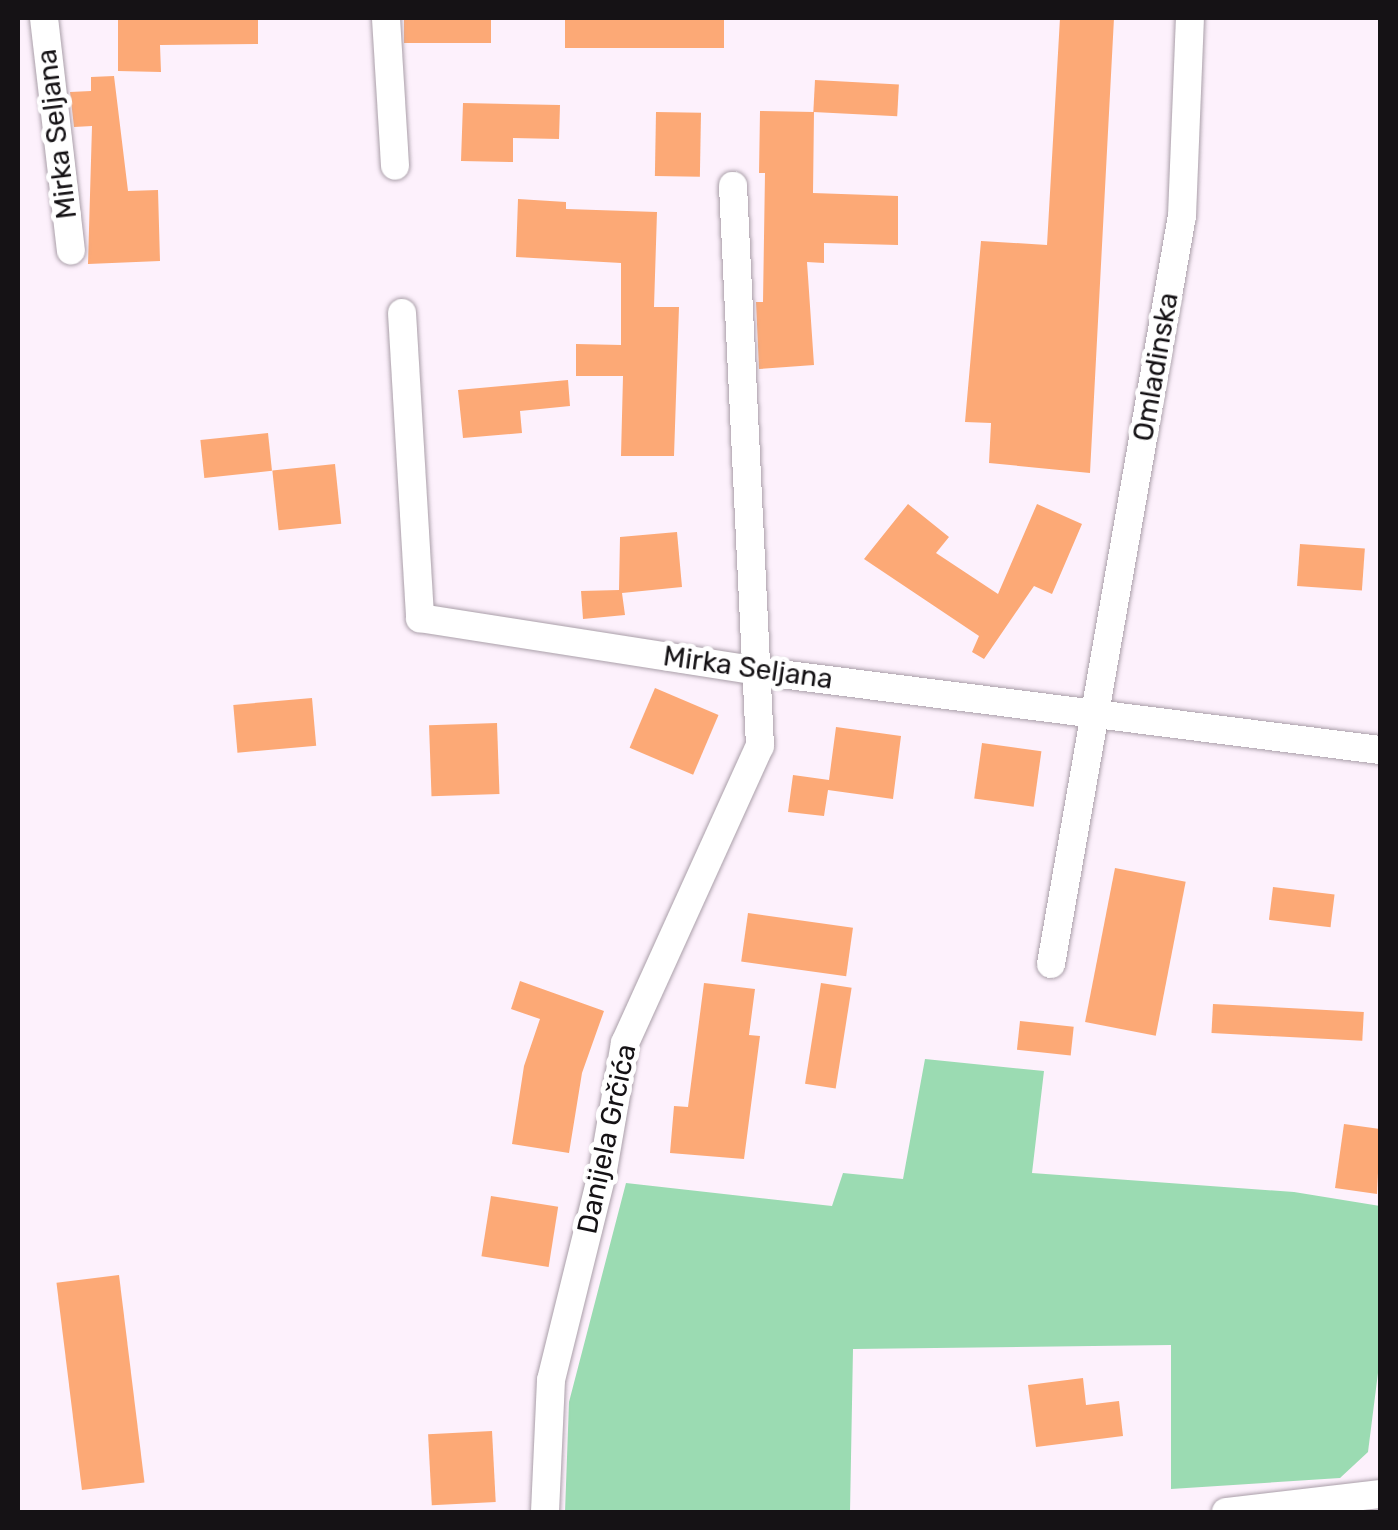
<!DOCTYPE html>
<html>
<head>
<meta charset="utf-8">
<style>
  body { margin:0 }
  #map { position:relative; width:1398px; height:1530px; overflow:hidden; background:#fdf1fc; font-family:Rubik,sans-serif }
  div>[style] { position:absolute }
  .green>* { inset:0; background:#9bdbb2 }
  .building>* { inset:0; background:#fca976; transform-origin:0 0 }
  .roads { filter:drop-shadow(0 0 2px #aa9fa9) drop-shadow(0 0 2px #aa9fa9) }
  .street>* { height:28px; margin:-14px; padding:0 14px; transform-origin:14px; border-radius:14px; background:#fff }
  span { translate:-50% -50%; white-space:nowrap; text-align:center; line-height:1.15; -webkit-text-stroke:10px #fff; paint-order:stroke }
  .street-label { font-size:28px; color:#151215 }
  .frame { position:absolute; inset:0; border:20px solid #151215; pointer-events:none }
</style>
</head>
<body>
<div id="map">
  <div class="green">
    <div style="clip-path:polygon(925px 1059px,1044px 1071px,1032px 1173px,1294px 1192px,1380px 1206px,1380px 1357px,1368px 1452px,1340px 1478px,1171px 1489px,1171px 1345px,853px 1349px,850px 1512px,565px 1512px,569px 1402px,626px 1183px,832px 1206px,843px 1173px,903px 1179px)"></div>
  </div>
  <div class="building">
    <div style="clip-path:polygon(118px 18px,258px 18px,258px 44px,160px 45px,161px 72px,118px 71px)"></div>
    <div style="left:404px;top:18px;width:87px;height:25px"></div>
    <div style="left:565px;top:18px;width:159px;height:30px"></div>
    <div style="clip-path:polygon(1060px 18px,1114px 18px,1090px 473px,989px 463px,991px 423px,965px 422px,981px 241px,1047px 245px)"></div>
    <div style="clip-path:polygon(114px 76px,128px 191px,158px 190px,160px 261px,88px 264px,92px 126px,74px 127px,70px 92px,91px 91px,91px 77px)"></div>
    <div style="left:815px;top:80px;width:84px;height:32px;rotate:3deg"></div>
    <div style="clip-path:polygon(463px 103px,560px 105px,559px 139px,513px 138px,513px 162px,461px 161px)"></div>
    <div style="clip-path:polygon(760px 111px,814px 112px,813px 193px,898px 196px,898px 245px,824px 243px,824px 263px,807px 262px,814px 365px,759px 369px,756px 302px,763px 302px,765px 173px,759px 173px)"></div>
    <div style="left:656px;top:112px;width:45px;height:64px;rotate:1deg"></div>
    <div style="clip-path:polygon(518px 199px,566px 202px,566px 209px,657px 212px,654px 307px,679px 307px,674px 456px,621px 456px,623px 376px,576px 376px,576px 344px,621px 345px,621px 263px,516px 257px)"></div>
    <div style="clip-path:polygon(568px 380px,570px 406px,520px 411px,522px 433px,463px 438px,458px 390px)"></div>
    <div style="left:268px;top:433px;width:38px;height:68px;rotate:84deg"></div>
    <div style="left:335px;top:464px;width:60px;height:63px;rotate:84deg"></div>
    <div style="clip-path:polygon(908px 504px,949px 537px,936px 553px,998px 594px,1037px 504px,1082px 524px,1052px 594px,1034px 586px,984px 659px,972px 652px,979px 636px,864px 559px)"></div>
    <div style="clip-path:polygon(677px 532px,682px 587px,622px 593px,625px 615px,583px 619px,581px 591px,619px 590px,620px 537px)"></div>
    <div style="left:1300px;top:544px;width:65px;height:42px;rotate:4deg"></div>
    <div style="left:655px;top:688px;width:69px;height:65px;rotate:23deg"></div>
    <div style="left:312px;top:698px;width:48px;height:79px;rotate:85deg"></div>
    <div style="left:497px;top:723px;width:71px;height:68px;rotate:88deg"></div>
    <div style="clip-path:polygon(836px 727px,901px 736px,893px 799px,828px 790px,824px 816px,788px 812px,793px 775px,829px 780px)"></div>
    <div style="left:982px;top:743px;width:60px;height:56px;rotate:8deg"></div>
    <div style="left:1115px;top:868px;width:72px;height:157px;rotate:11deg"></div>
    <div style="left:1273px;top:887px;width:62px;height:33px;rotate:7deg"></div>
    <div style="left:748px;top:913px;width:106px;height:49px;rotate:8deg"></div>
    <div style="clip-path:polygon(520px 981px,604px 1011px,582px 1073px,569px 1153px,512px 1144px,524px 1066px,540px 1019px,511px 1009px)"></div>
    <div style="clip-path:polygon(704px 983px,755px 989px,749px 1035px,760px 1036px,744px 1159px,670px 1153px,674px 1106px,688px 1107px)"></div>
    <div style="left:821px;top:983px;width:31px;height:102px;rotate:9deg"></div>
    <div style="left:1213px;top:1004px;width:151px;height:29px;rotate:3deg"></div>
    <div style="left:1020px;top:1021px;width:54px;height:29px;rotate:6deg"></div>
    <div style="clip-path:polygon(1344px 1124px,1380px 1129px,1377px 1194px,1335px 1188px)"></div>
    <div style="left:491px;top:1196px;width:68px;height:61px;rotate:9deg"></div>
    <div style="left:119px;top:1275px;width:209px;height:63px;rotate:83deg"></div>
    <div style="clip-path:polygon(1083px 1378px,1086px 1405px,1119px 1401px,1123px 1436px,1036px 1447px,1028px 1385px)"></div>
    <div style="left:492px;top:1431px;width:71px;height:64px;rotate:87deg"></div>
  </div>
  <div class="roads">
    <div class="street">
      <div style="left:44px;top:18px;width:234px;rotate:83.4deg"></div>
      <div style="left:386px;top:18px;width:148px;rotate:86.5deg"></div>
      <div style="left:402px;top:313px;width:306px;rotate:86.6deg"></div>
      <div style="left:420px;top:618px;width:341px;rotate:8.9deg"></div>
      <div style="left:757px;top:671px;width:628px;rotate:7.23deg"></div>
      <div style="left:1051px;top:964px;width:759px;rotate:-80.07deg"></div>
      <div style="left:1182px;top:216px;width:198px;rotate:-87.7deg"></div>
      <div style="left:545px;top:1512px;width:132px;rotate:-87.4deg"></div>
      <div style="left:551px;top:1380px;width:216px;rotate:-76.1deg"></div>
      <div style="left:603px;top:1170px;width:129px;rotate:-80.2deg"></div>
      <div style="left:625px;top:1043px;width:326px;rotate:-65.6deg"></div>
      <div style="left:760px;top:746px;width:561px;rotate:-92.76deg"></div>
      <div style="left:1226px;top:1512px;width:155px;rotate:-6.7deg"></div>
    </div>
  </div>
  <div class="street-label">
    <span style="left:57px;top:134px;rotate:-97deg">Mirka Seljana</span>
    <span style="left:1156px;top:367px;rotate:-80deg">Omladinska</span>
    <span style="left:748px;top:668px;rotate:8deg">Mirka Seljana</span>
    <span style="left:607px;top:1139px;rotate:-78deg">Danijela Grčića</span>
  </div>
  <div class="frame"></div>
</div>
</body>
</html>
